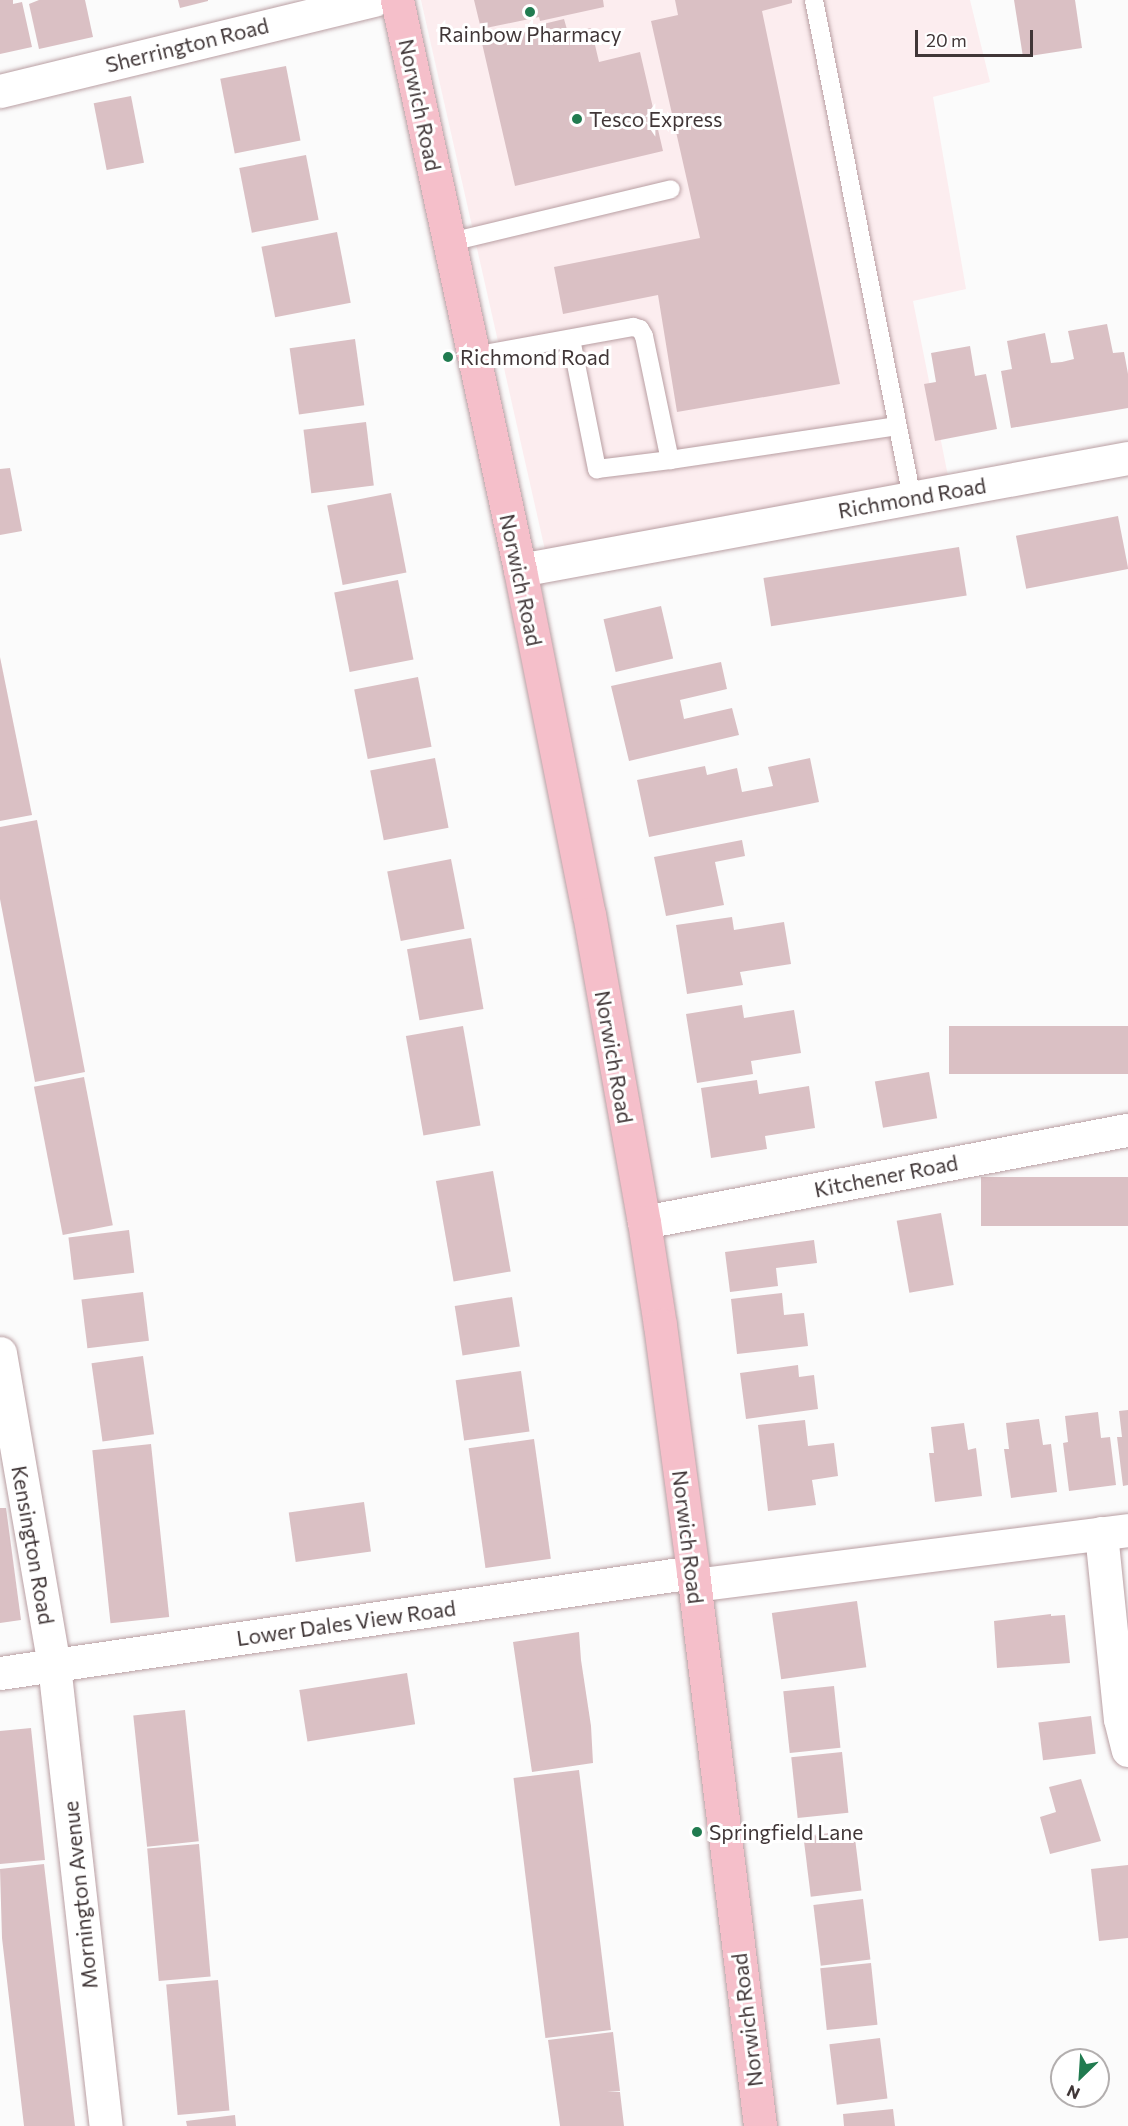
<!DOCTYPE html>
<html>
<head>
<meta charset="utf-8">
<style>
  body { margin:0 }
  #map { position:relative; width:1128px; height:2126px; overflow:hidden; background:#fbfbfb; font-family:Commissioner,sans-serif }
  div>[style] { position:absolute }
  .built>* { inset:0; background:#fcedef }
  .building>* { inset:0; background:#dac0c4; transform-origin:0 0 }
  .roads { filter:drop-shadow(0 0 2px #b99fa3) drop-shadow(0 0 2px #b99fa3) }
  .service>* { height:18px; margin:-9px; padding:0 9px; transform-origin:9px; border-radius:9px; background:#fff }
  .minor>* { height:33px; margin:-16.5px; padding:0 16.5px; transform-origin:16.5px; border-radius:16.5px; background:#fff }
  .primary>* { height:33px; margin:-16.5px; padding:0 16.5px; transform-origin:16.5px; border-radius:16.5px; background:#f5bfca }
  .dots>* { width:16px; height:16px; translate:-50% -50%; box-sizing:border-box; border:3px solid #fff; border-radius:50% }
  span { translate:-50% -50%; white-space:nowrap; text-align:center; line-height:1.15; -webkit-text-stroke:6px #fff; paint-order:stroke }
  .poi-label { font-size:21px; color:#403637 }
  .left { translate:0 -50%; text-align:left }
  .street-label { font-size:21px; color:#403637 }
  .north { position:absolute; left:1050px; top:2048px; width:60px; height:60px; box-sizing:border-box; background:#fff; border:2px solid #b3afaf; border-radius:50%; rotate:205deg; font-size:16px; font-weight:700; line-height:24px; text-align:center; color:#403637 }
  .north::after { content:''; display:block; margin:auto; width:21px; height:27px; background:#217b50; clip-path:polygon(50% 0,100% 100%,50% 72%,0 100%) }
  .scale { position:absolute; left:915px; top:30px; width:118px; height:27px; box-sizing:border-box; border:3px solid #403637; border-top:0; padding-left:8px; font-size:18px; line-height:21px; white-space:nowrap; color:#403637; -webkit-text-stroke:4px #fff; paint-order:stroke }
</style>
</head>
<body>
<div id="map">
  <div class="built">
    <div style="clip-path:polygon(421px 0,970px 0,990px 82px,933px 97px,966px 289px,913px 301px,949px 481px,545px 550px)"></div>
  </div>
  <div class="building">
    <div style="clip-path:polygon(0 0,13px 0,13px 4px,22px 2px,32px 47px,0 54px)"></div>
    <div style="clip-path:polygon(39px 0,85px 0,93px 37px,39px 49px,29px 4px)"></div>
    <div style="clip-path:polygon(178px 0,208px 0,208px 1px,180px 8px)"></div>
    <div style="clip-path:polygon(474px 0,603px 0,604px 7px,540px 21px,539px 17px,481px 29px)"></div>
    <div style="clip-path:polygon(675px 0,792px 0,792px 3px,762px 11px,840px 384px,677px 412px,658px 295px,563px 314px,554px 267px,700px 238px,651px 21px,678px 15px)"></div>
    <div style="clip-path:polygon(1014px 0,1075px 0,1082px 48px,1023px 57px)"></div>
    <div style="clip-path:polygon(564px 19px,568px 33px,591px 28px,599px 62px,640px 52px,663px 151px,515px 186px,481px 39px)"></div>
    <div style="left:286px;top:66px;width:76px;height:67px;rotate:79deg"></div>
    <div style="left:131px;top:96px;width:68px;height:38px;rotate:79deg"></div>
    <div style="left:306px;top:155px;width:66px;height:68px;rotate:79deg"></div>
    <div style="left:337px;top:232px;width:72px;height:77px;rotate:79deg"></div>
    <div style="clip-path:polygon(1107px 324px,1113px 353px,1124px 352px,1128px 374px,1128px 408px,1011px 428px,1001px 371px,1012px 369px,1007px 341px,1045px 333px,1051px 363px,1062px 362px,1074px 359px,1068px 331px)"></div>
    <div style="left:355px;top:339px;width:67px;height:66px;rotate:82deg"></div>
    <div style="clip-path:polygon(970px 346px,975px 376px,986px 374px,997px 429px,935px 441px,924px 384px,936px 382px,931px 353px)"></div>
    <div style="left:366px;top:422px;width:64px;height:63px;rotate:83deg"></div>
    <div style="clip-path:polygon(10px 468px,22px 531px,0 535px,0 469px)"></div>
    <div style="left:391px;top:493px;width:81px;height:65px;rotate:79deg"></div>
    <div style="left:1118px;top:516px;width:54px;height:104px;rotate:79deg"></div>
    <div style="left:959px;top:547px;width:49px;height:198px;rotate:81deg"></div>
    <div style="left:398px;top:580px;width:81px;height:65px;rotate:79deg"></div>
    <div style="left:661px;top:606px;width:54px;height:59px;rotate:77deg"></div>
    <div style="clip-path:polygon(0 657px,32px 815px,0 821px)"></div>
    <div style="clip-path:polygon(721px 662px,727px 689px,680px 700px,684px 719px,732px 708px,739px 735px,629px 761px,611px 686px)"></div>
    <div style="left:418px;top:677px;width:71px;height:65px;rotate:79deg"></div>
    <div style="left:435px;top:758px;width:71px;height:66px;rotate:79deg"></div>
    <div style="clip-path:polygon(810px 758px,819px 802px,649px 837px,637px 780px,705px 766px,707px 775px,737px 768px,742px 792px,773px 786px,768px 767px)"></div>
    <div style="clip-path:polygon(37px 820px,85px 1072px,35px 1082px,0 899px,0 827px)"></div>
    <div style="clip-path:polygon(742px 840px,745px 856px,715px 862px,724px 905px,666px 916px,654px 857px)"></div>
    <div style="left:451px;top:859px;width:71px;height:65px;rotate:79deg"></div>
    <div style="clip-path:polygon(732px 917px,734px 930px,784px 922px,791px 964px,740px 972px,743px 985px,687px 994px,676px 925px)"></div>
    <div style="left:471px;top:938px;width:72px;height:65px;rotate:80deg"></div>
    <div style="clip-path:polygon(742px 1005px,744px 1018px,794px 1010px,801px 1053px,751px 1061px,753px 1074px,697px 1083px,686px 1014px)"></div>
    <div style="left:463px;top:1026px;width:101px;height:58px;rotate:80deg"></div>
    <div style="left:1128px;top:1026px;width:48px;height:179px;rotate:90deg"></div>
    <div style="left:929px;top:1072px;width:47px;height:55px;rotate:80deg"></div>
    <div style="left:84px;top:1077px;width:151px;height:51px;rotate:79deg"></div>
    <div style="clip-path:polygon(757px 1080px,759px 1094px,809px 1086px,815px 1128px,765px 1136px,767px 1149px,711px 1158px,701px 1088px)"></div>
    <div style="left:493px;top:1171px;width:102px;height:58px;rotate:80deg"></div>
    <div style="left:1128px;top:1177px;width:49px;height:147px;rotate:90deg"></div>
    <div style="left:941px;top:1213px;width:73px;height:45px;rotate:80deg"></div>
    <div style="left:129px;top:1230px;width:43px;height:61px;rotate:83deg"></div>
    <div style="clip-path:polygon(814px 1240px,817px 1263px,776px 1268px,778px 1286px,730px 1292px,725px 1252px)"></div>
    <div style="left:143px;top:1292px;width:49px;height:62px;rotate:83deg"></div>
    <div style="clip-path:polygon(782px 1293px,784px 1315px,804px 1313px,808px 1346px,737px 1354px,731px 1299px)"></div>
    <div style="left:512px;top:1297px;width:50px;height:58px;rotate:81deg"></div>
    <div style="left:143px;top:1356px;width:79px;height:52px;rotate:82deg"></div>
    <div style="clip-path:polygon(798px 1365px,799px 1377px,814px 1375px,818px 1409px,746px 1419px,740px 1373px)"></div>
    <div style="left:521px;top:1371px;width:61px;height:66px;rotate:82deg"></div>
    <div style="clip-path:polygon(1128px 1410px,1128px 1485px,1123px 1486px,1117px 1437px,1122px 1437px,1119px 1411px)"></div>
    <div style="clip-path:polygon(1098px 1412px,1101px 1438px,1110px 1437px,1116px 1485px,1069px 1491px,1063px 1443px,1068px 1442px,1065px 1416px)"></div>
    <div style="clip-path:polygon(1039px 1419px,1043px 1445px,1051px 1444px,1057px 1492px,1011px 1498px,1004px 1449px,1009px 1449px,1006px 1423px)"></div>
    <div style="clip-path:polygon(805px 1420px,808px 1446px,834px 1443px,838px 1476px,812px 1480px,816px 1505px,768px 1511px,758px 1425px)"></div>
    <div style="clip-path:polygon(964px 1423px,968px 1450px,976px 1448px,982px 1496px,935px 1502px,929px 1453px,934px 1453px,931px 1427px)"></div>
    <div style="left:534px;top:1439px;width:121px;height:66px;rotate:82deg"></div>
    <div style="left:151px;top:1444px;width:174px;height:59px;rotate:84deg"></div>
    <div style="left:364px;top:1502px;width:50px;height:76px;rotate:82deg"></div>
    <div style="clip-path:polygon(0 1508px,6px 1508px,21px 1620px,0 1623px)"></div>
    <div style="left:857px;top:1601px;width:67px;height:86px;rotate:82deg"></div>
    <div style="clip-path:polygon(1051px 1614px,1051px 1616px,1065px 1615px,1070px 1663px,997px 1668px,994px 1621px)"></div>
    <div style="clip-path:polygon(579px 1632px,581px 1660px,591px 1726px,593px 1763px,532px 1772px,513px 1642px)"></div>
    <div style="left:407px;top:1673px;width:52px;height:109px;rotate:81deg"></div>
    <div style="left:834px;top:1686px;width:62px;height:51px;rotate:84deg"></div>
    <div style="left:185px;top:1710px;width:132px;height:52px;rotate:84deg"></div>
    <div style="left:1091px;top:1716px;width:38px;height:53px;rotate:83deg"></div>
    <div style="clip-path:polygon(31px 1728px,45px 1860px,0 1864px,0 1731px)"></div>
    <div style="left:842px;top:1752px;width:61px;height:51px;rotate:84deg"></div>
    <div style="left:579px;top:1770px;width:262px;height:66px;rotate:83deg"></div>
    <div style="clip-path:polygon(1081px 1779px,1101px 1841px,1050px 1854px,1040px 1817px,1056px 1812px,1049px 1787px)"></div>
    <div style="left:854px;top:1830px;width:61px;height:51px;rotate:83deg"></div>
    <div style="left:199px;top:1844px;width:133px;height:52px;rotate:85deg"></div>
    <div style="clip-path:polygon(44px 1864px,60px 2000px,75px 2126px,24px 2126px,2px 1938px,0 1869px)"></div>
    <div style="clip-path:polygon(1128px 1865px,1128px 1938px,1099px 1941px,1091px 1869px)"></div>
    <div style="left:863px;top:1899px;width:61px;height:50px;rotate:83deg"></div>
    <div style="left:871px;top:1963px;width:62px;height:51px;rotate:84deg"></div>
    <div style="left:218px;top:1980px;width:131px;height:52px;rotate:85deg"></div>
    <div style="clip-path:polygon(613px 2032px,620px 2091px,607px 2092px,620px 2092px,624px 2126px,560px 2126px,548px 2040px)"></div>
    <div style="left:880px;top:2038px;width:61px;height:51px;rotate:83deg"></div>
    <div style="clip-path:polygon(893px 2109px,895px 2126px,844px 2126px,843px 2114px)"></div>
    <div style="clip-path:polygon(235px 2115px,236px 2126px,187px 2126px,186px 2121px)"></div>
  </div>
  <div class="roads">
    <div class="service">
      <div style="left:814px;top:0;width:508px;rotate:78.87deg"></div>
      <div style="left:451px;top:242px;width:226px;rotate:-13.5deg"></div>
      <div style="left:571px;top:339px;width:133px;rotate:78.7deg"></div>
      <div style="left:597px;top:469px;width:74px;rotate:-7deg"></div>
      <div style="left:473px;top:356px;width:163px;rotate:-10.3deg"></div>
      <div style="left:633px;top:327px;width:7px;rotate:16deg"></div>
      <div style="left:640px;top:329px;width:8px;rotate:60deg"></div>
      <div style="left:644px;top:336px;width:127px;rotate:78.2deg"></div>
      <div style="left:670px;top:460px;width:230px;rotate:-8.5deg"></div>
    </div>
    <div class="minor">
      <div style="left:0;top:91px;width:385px;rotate:-13.7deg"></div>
      <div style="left:520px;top:570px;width:618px;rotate:-10.44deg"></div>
      <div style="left:644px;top:1222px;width:493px;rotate:-10.8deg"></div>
      <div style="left:0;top:1353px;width:317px;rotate:80.2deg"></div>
      <div style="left:54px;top:1665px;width:464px;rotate:83.6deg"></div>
      <div style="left:1101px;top:1533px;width:187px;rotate:84.2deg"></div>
      <div style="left:1120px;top:1719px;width:32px;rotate:76deg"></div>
      <div style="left:694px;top:1585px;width:437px;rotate:-7.2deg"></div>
      <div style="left:0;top:1673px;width:700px;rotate:-8.29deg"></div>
    </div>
    <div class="primary">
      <div style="left:397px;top:0;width:583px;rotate:77.82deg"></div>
      <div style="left:520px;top:570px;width:351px;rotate:78.7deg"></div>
      <div style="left:589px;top:914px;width:313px;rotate:79.9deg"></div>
      <div style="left:644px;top:1222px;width:104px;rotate:81.2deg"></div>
      <div style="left:660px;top:1325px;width:249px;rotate:82.4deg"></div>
      <div style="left:693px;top:1572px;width:558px;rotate:83.1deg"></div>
    </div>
  </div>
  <div class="dots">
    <div style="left:530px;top:12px;background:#217b50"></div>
    <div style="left:577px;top:119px;background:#217b50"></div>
    <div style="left:448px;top:357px;background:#217b50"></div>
    <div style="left:697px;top:1832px;background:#217b50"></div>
  </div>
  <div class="poi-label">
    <span style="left:530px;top:34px">Rainbow Pharmacy</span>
    <span class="left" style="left:589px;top:119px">Tesco Express</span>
    <span class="left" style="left:460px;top:357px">Richmond Road</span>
    <span class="left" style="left:709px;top:1832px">Springfield Lane</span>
  </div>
  <div class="street-label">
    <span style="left:187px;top:45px;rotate:-14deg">Sherrington Road</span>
    <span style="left:420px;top:105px;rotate:78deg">Norwich Road</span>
    <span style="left:912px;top:498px;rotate:-10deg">Richmond Road</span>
    <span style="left:521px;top:580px;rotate:78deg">Norwich Road</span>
    <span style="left:614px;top:1057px;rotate:80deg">Norwich Road</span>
    <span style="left:886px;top:1176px;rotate:-11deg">Kitchener Road</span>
    <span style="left:688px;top:1537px;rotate:83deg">Norwich Road</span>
    <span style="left:33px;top:1545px;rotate:80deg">Kensington Road</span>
    <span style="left:346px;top:1623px;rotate:-8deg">Lower Dales View Road</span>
    <span style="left:80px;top:1895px;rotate:-96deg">Mornington Avenue</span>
    <span style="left:747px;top:2020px;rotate:-97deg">Norwich Road</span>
  </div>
  <div class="north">N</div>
  <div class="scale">20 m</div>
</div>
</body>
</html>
